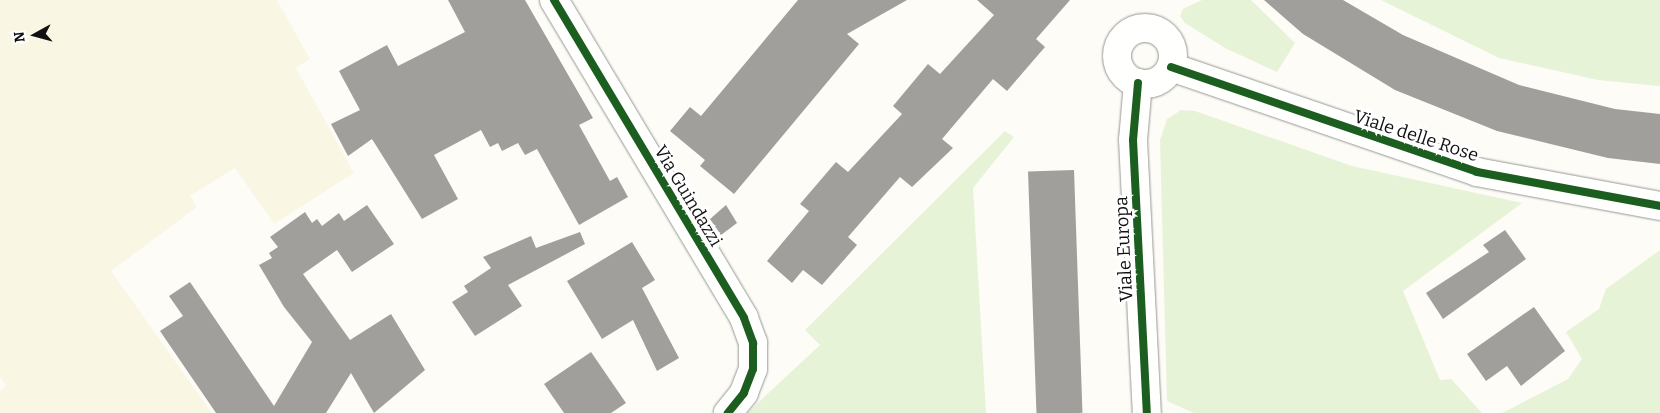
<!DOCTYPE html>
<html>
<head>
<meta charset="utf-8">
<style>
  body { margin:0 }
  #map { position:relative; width:1660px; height:413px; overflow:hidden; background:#fdfcf7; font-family:Bitter,serif }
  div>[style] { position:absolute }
  .farmland>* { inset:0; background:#f9f7e4 }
  .green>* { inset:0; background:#e7f3d7 }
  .building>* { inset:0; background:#a19f9c; transform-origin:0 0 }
  .roads { filter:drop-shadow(0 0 1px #979795) drop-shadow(0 0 1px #979795) }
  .street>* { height:28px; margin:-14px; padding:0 14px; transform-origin:14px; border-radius:14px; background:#fffffe }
  .street>.ring { margin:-14px; padding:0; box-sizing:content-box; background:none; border:28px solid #fffffe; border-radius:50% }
  .cycleway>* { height:8px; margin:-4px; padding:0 4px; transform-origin:4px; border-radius:4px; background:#1b5e20 }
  span { translate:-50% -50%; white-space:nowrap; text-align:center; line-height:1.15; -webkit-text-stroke:5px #fff; paint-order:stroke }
  .street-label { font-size:18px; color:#111 }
  .north { position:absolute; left:10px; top:10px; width:50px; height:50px; -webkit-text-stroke:4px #fff; paint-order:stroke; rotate:263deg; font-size:14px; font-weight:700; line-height:20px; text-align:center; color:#111 }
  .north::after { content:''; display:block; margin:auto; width:18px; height:22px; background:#111; clip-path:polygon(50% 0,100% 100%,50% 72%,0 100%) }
</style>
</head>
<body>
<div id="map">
  <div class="farmland">
    <div style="clip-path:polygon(0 0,277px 0,310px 59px,296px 68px,354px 173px,274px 224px,235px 168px,190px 196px,197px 207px,111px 271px,212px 413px,0 413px,0 391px,6px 386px,0 377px)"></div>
  </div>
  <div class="green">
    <div style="clip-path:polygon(1202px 0,1251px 0,1295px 43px,1277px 72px,1225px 48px,1185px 23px,1180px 16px,1183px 9px)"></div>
    <div style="clip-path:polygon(1381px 0,1660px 0,1660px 86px,1598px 80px,1499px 58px)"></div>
    <div style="clip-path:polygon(1181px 110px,1195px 111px,1352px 166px,1522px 203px,1403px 291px,1440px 380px,1451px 379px,1482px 413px,1194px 413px,1167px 401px,1160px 140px,1167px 119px)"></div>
    <div style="clip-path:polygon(1005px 131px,1014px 137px,973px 188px,986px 413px,747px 413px,820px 345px,805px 330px)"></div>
    <div style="clip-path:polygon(1660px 250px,1660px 413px,1502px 413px,1568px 379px,1582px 359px,1566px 332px,1599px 309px,1606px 289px)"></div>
  </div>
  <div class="building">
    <div style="clip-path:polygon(448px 0,525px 0,593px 118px,579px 125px,610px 181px,617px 177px,628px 197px,579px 225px,537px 149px,525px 155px,518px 143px,502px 151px,498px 143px,490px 147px,481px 130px,434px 155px,458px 199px,422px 219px,372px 139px,348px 156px,331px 124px,360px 110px,339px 71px,387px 45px,398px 66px,465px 32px)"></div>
    <div style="clip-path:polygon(798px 0,907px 0,847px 34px,859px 44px,734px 194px,700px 166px,705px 160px,670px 131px,690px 107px,701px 116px)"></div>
    <div style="clip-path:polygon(977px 0,1070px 0,1036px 39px,1045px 47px,1007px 91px,993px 79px,942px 139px,953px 148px,912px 187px,900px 177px,848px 237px,857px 245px,822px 285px,803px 270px,792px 283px,767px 261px,809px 211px,800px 204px,836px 162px,848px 172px,902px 114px,893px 106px,928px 64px,940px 74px,994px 15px)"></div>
    <div style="clip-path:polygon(1264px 0,1343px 0,1403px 35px,1519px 85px,1615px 109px,1660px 114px,1660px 164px,1608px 158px,1497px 131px,1395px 90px,1303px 34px)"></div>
    <div style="left:1074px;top:170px;width:243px;height:46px;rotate:88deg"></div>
    <div style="clip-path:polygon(367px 205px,394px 244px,352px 272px,337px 250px,303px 274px,350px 340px,391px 314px,425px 370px,374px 413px,351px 373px,326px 413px,216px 413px,160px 331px,183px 316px,169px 296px,190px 282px,274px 406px,312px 342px,284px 307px,259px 265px,272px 258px,269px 253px,278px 247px,270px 237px,305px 212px,312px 223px,317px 219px,322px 226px,339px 213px,344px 221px)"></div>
    <div style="clip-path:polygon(726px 205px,737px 223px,721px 235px,710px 219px)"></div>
    <div style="clip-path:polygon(1505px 230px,1526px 259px,1443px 319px,1426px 293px,1489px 252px,1483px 245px)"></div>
    <div style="clip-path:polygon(580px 232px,585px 244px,508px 285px,522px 306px,475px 336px,452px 302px,468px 292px,464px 286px,491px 268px,483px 257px,531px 236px,536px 248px)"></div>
    <div style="clip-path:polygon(632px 242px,655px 280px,642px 288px,679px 358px,657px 371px,633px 320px,602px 339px,567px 281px)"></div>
    <div style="clip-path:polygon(1534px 307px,1565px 351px,1521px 386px,1507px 366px,1486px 381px,1467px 354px)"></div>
    <div style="clip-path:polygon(591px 352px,626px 403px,611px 413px,564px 413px,544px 384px)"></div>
  </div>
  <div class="roads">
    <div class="street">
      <div style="left:554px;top:0;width:370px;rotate:59.1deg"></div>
      <div style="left:744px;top:318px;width:27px;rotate:70deg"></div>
      <div style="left:753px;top:343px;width:26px;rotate:90deg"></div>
      <div style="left:753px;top:369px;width:26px;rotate:111deg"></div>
      <div style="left:744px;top:393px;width:26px;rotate:129deg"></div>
      <div class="ring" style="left:1117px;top:28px;width:28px;height:28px"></div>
      <div style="left:1171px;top:67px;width:324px;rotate:18.9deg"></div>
      <div style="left:1477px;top:172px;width:186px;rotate:10.5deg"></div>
      <div style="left:1138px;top:83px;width:57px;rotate:95deg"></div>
      <div style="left:1133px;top:140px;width:273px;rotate:87.1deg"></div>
    </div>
  </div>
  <div class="cycleway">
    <div style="left:554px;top:0;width:370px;rotate:59.1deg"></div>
    <div style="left:744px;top:318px;width:27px;rotate:70deg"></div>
    <div style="left:753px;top:343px;width:26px;rotate:90deg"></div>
    <div style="left:753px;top:369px;width:26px;rotate:111deg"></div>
    <div style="left:744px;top:393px;width:26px;rotate:129deg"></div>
    <div style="left:1171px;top:67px;width:324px;rotate:18.9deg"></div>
    <div style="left:1477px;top:172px;width:186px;rotate:10.5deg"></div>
    <div style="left:1138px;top:83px;width:57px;rotate:95deg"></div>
    <div style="left:1133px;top:140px;width:273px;rotate:87.1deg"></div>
  </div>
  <div class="street-label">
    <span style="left:1416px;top:136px;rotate:18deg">Viale delle Rose</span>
    <span style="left:688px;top:196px;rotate:59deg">Via Guindazzi</span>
    <span style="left:1124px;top:249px;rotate:-93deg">Viale Europa</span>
  </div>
  <div class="north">N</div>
</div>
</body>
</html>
